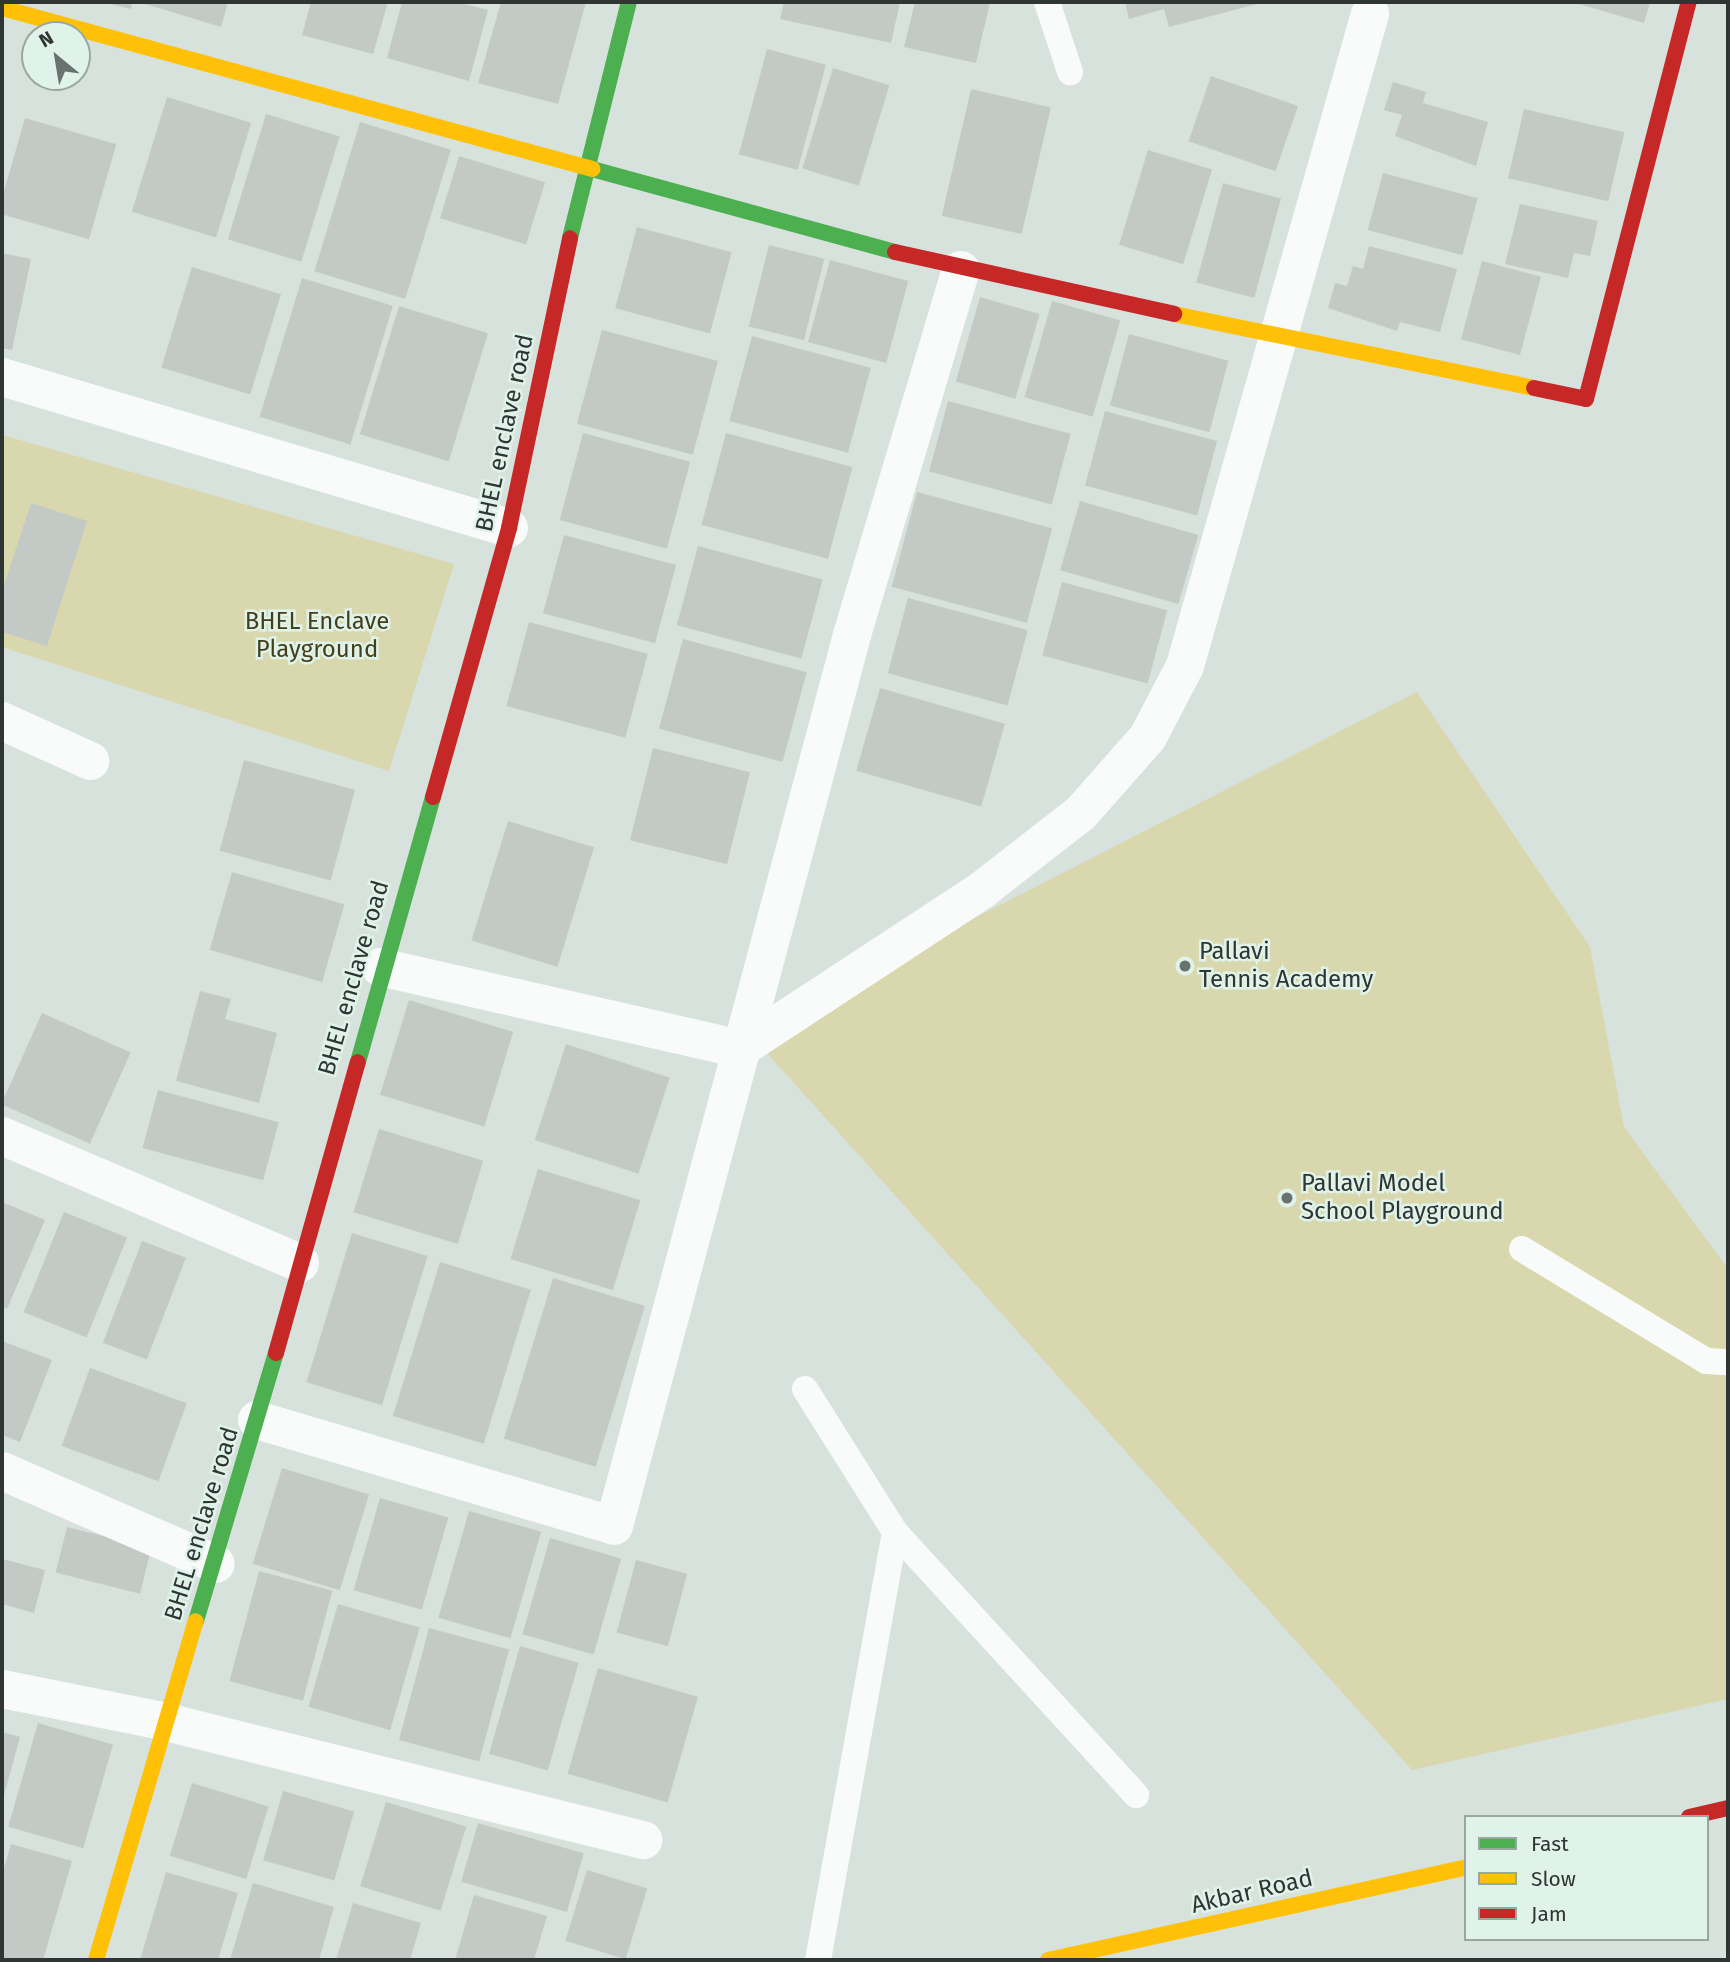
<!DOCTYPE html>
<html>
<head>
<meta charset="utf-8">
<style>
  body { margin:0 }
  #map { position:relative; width:1730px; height:1962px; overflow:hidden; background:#d7e2dd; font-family:"Fira Sans",sans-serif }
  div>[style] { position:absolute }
  .green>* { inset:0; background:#d9d7ad }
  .building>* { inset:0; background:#c3cac5; transform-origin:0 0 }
  .lane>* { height:26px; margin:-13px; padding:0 13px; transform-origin:13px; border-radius:13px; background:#f9fbfa }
  .street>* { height:38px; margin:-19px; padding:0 19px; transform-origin:19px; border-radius:19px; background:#f9fbfa }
  .fast>* { height:16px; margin:-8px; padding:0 8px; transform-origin:8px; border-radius:8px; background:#4caf50 }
  .slow>* { height:16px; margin:-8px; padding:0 8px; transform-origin:8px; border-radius:8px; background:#ffc107 }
  .jam>* { height:16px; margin:-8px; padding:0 8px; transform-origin:8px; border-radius:8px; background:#c62828 }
  .dots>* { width:19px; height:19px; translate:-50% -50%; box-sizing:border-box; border:4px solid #e0f3ea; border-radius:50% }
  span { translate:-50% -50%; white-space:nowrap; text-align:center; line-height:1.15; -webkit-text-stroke:5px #e0f3ea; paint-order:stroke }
  .street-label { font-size:24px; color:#2e3532 }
  .park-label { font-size:24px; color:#443e1a }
  .poi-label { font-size:24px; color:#2e3532 }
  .left { translate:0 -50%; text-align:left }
  .frame { position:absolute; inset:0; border:4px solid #2e3532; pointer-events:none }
  .legend { position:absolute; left:1464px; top:1815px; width:245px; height:126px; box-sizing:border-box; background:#e0f3ea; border:2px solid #99a7a0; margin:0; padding:9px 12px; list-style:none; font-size:21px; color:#2e3532 }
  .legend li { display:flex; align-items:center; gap:14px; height:35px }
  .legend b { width:35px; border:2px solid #99a7a0 }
  .north { position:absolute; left:21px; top:21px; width:70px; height:70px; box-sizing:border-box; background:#e0f3ea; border:2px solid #99a7a0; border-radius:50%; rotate:330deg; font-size:19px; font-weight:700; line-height:28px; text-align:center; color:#2e3532 }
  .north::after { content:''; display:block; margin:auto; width:24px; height:32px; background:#69726e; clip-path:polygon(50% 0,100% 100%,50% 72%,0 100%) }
</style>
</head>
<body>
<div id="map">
  <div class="green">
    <div style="clip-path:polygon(2px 435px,454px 564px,389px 771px,2px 647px)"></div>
    <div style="clip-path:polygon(1417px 692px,1590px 947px,1624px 1127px,1728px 1269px,1728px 1699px,1412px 1770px,749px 1033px)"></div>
  </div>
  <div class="building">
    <div style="clip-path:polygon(103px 2px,132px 2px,131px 9px)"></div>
    <div style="clip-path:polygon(139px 2px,228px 2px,221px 27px)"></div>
    <div style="clip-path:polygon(311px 2px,388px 2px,373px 54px,302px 35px)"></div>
    <div style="clip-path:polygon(402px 2px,457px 2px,488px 10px,469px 81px,387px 58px)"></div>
    <div style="clip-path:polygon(501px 2px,586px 2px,558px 104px,478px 83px)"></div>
    <div style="clip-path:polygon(784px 2px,900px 2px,891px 43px,780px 19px)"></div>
    <div style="clip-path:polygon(915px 2px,990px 2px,976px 63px,904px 47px)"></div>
    <div style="clip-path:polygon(1125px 2px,1261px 2px,1261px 3px,1169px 27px,1164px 9px,1129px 19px)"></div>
    <div style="clip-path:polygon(1572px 2px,1650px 2px,1644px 23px)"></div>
    <div style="left:767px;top:49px;width:61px;height:109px;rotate:15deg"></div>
    <div style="left:833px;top:68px;width:59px;height:105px;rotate:17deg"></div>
    <div style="left:1211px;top:76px;width:92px;height:69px;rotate:19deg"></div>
    <div style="clip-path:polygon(1393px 82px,1426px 92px,1423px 103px,1488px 122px,1476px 166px,1395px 136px,1402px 115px,1384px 110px)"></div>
    <div style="left:971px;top:89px;width:82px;height:130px;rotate:13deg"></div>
    <div style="left:167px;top:97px;width:88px;height:120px;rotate:17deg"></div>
    <div style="left:1524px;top:109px;width:103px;height:71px;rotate:13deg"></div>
    <div style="left:266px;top:114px;width:77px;height:131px;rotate:17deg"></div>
    <div style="left:25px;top:118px;width:95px;height:99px;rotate:16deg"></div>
    <div style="left:360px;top:122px;width:95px;height:156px;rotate:17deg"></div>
    <div style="left:1148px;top:150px;width:67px;height:99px;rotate:17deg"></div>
    <div style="left:459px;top:156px;width:90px;height:65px;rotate:17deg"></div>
    <div style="left:1383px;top:173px;width:98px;height:59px;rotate:15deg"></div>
    <div style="left:1223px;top:183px;width:60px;height:103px;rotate:15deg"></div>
    <div style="clip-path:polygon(1520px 204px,1598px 221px,1590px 256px,1574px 253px,1568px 278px,1505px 264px)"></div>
    <div style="left:637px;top:227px;width:98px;height:84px;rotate:15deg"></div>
    <div style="left:769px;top:245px;width:57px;height:84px;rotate:14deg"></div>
    <div style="clip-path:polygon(1369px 246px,1457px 269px,1440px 332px,1400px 322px,1397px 331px,1328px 308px,1335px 283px,1347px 286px,1353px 266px,1363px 269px)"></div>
    <div style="clip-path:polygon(2px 253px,31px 259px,12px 350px,2px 348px)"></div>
    <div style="left:830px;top:260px;width:81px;height:85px;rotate:15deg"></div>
    <div style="left:1482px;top:261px;width:61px;height:81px;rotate:15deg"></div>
    <div style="left:192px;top:267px;width:93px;height:105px;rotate:17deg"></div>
    <div style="left:302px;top:278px;width:95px;height:145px;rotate:17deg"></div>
    <div style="left:980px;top:297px;width:62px;height:88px;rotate:16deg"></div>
    <div style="left:1052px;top:301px;width:71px;height:100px;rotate:16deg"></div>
    <div style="left:399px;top:306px;width:93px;height:134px;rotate:17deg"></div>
    <div style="left:602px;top:330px;width:120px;height:97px;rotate:15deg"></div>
    <div style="left:1129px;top:334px;width:103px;height:74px;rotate:15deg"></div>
    <div style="left:752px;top:336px;width:123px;height:88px;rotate:15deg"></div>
    <div style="left:948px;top:401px;width:127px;height:73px;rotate:15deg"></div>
    <div style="left:1105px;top:411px;width:116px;height:77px;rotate:15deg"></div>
    <div style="left:583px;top:433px;width:111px;height:90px;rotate:15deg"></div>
    <div style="left:726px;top:433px;width:131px;height:95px;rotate:15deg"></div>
    <div style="left:917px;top:492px;width:140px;height:98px;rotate:15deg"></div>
    <div style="left:1080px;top:501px;width:123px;height:72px;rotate:16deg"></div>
    <div style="clip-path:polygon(31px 503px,87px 521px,47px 646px,2px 632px,2px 591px)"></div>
    <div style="left:564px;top:535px;width:116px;height:81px;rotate:15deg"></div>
    <div style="left:698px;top:546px;width:129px;height:82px;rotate:15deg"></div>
    <div style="left:1062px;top:582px;width:109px;height:76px;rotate:15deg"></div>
    <div style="left:908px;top:598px;width:124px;height:78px;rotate:15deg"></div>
    <div style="left:529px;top:622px;width:123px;height:87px;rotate:15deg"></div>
    <div style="left:683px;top:639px;width:128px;height:93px;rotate:15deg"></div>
    <div style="left:880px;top:688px;width:130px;height:86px;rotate:16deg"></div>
    <div style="left:653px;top:748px;width:100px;height:95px;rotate:14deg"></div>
    <div style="left:244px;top:760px;width:115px;height:94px;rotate:15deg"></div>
    <div style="left:508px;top:821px;width:90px;height:125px;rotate:17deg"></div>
    <div style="left:232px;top:872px;width:117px;height:81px;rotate:16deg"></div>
    <div style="clip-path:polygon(200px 991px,231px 999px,225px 1019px,277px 1033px,259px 1103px,176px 1081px)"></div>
    <div style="left:409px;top:1000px;width:109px;height:99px;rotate:17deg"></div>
    <div style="left:42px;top:1013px;width:97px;height:100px;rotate:24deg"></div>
    <div style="left:566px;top:1044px;width:109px;height:101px;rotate:18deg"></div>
    <div style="left:158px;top:1090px;width:125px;height:60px;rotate:15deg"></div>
    <div style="left:379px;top:1129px;width:109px;height:87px;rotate:17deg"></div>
    <div style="left:538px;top:1169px;width:107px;height:94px;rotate:17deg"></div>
    <div style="clip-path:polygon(2px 1202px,45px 1220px,7px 1309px,2px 1307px)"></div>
    <div style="left:64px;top:1212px;width:68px;height:108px;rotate:22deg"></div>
    <div style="left:352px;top:1233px;width:79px;height:156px;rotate:17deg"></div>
    <div style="left:142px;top:1241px;width:47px;height:109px;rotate:21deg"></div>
    <div style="left:440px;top:1262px;width:95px;height:161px;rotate:17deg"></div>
    <div style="left:553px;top:1278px;width:96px;height:168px;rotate:17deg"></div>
    <div style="clip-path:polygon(2px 1341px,52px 1360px,20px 1442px,2px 1435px)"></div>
    <div style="left:90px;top:1368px;width:103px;height:83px;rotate:20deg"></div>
    <div style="left:282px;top:1468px;width:91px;height:100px;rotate:17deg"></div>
    <div style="left:380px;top:1498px;width:71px;height:96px;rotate:16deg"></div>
    <div style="left:469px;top:1511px;width:75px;height:111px;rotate:16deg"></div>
    <div style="left:67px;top:1527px;width:87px;height:47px;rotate:14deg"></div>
    <div style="left:550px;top:1538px;width:74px;height:100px;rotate:16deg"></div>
    <div style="clip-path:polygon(2px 1559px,45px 1570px,34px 1613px,2px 1604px)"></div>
    <div style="left:636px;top:1560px;width:53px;height:75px;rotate:15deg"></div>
    <div style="left:259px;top:1571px;width:76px;height:114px;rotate:15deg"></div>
    <div style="left:338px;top:1604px;width:85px;height:107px;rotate:16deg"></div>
    <div style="left:429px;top:1628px;width:83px;height:116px;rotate:15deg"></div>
    <div style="left:520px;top:1646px;width:61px;height:112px;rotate:16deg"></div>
    <div style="left:598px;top:1668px;width:104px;height:110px;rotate:16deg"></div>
    <div style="left:38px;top:1723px;width:78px;height:108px;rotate:16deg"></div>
    <div style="clip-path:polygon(2px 1732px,20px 1737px,3px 1799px,2px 1799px)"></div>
    <div style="left:192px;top:1783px;width:80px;height:76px;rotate:17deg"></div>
    <div style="left:283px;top:1791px;width:74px;height:72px;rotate:16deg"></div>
    <div style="left:386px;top:1802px;width:84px;height:88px;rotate:17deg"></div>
    <div style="left:478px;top:1823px;width:110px;height:61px;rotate:16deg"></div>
    <div style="clip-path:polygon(11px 1844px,72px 1861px,43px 1960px,2px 1960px,2px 1875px)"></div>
    <div style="left:587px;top:1870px;width:63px;height:74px;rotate:17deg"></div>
    <div style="clip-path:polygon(166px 1872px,238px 1893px,218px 1960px,140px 1960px)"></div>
    <div style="clip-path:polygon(253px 1883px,334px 1907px,319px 1960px,230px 1960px)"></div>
    <div style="clip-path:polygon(474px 1895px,547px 1916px,534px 1960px,455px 1960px)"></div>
    <div style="clip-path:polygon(353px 1903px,421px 1923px,410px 1960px,336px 1960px)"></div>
  </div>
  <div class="lane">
    <div style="left:1047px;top:2px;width:74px;rotate:71.8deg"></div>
    <div style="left:1522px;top:1249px;width:215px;rotate:31.3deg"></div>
    <div style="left:1706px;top:1361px;width:22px;rotate:3deg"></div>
    <div style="left:805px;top:1389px;width:169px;rotate:57.8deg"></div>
    <div style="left:895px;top:1532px;width:357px;rotate:47.5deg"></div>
    <div style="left:818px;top:1960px;width:435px;rotate:-79.8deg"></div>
  </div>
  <div class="street">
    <div style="left:2px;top:377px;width:529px;rotate:16.59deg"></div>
    <div style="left:2px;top:721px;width:97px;rotate:24.4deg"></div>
    <div style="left:380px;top:967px;width:369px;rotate:12.8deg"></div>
    <div style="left:740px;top:1049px;width:290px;rotate:-33.3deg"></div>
    <div style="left:982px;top:890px;width:125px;rotate:-37.9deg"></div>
    <div style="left:1081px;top:813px;width:101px;rotate:-48.6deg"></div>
    <div style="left:1148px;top:737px;width:80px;rotate:-62.5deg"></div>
    <div style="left:1185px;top:666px;width:678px;rotate:-74.16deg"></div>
    <div style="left:2px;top:1136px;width:324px;rotate:23.1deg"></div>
    <div style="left:257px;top:1420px;width:372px;rotate:16.5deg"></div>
    <div style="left:614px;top:1526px;width:922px;rotate:-75.04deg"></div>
    <div style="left:852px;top:635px;width:381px;rotate:-73.4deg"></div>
    <div style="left:2px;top:1471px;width:233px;rotate:23.5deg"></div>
    <div style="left:2px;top:1689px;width:163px;rotate:11.3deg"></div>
    <div style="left:162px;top:1721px;width:496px;rotate:13.9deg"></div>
  </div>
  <div class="fast">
    <div style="left:592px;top:169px;width:314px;rotate:15.3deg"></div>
    <div style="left:570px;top:238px;width:243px;rotate:-76deg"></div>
    <div style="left:358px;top:1062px;width:275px;rotate:-74.2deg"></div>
    <div style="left:196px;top:1621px;width:280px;rotate:-73.4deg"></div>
  </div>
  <div class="slow">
    <div style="left:2px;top:8px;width:612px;rotate:15.26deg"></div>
    <div style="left:1174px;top:314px;width:368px;rotate:11.6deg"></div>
    <div style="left:96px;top:1960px;width:353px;rotate:-73.6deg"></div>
    <div style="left:1048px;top:1960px;width:428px;rotate:-12.5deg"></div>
  </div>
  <div class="jam">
    <div style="left:895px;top:252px;width:286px;rotate:12.5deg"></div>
    <div style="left:1534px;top:388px;width:53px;rotate:11.9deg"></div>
    <div style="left:1586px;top:399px;width:410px;rotate:-75.5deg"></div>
    <div style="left:433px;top:797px;width:280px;rotate:-74.2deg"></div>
    <div style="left:509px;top:528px;width:296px;rotate:-78.1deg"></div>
    <div style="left:276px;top:1353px;width:302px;rotate:-74.3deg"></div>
    <div style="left:1689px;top:1817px;width:40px;rotate:-13deg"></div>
  </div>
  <div class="dots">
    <div style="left:1185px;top:966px;background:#69726e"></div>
    <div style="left:1287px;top:1198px;background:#69726e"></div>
  </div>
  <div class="street-label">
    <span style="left:505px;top:433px;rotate:-78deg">BHEL enclave road</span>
    <span style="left:354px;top:978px;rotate:-74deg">BHEL enclave road</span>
    <span style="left:202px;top:1524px;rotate:-73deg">BHEL enclave road</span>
    <span style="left:1252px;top:1892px;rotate:-13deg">Akbar Road</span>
  </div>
  <div class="park-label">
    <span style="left:317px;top:636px">BHEL Enclave<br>Playground</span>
  </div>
  <div class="poi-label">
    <span class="left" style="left:1199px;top:966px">Pallavi<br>Tennis Academy</span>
    <span class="left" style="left:1301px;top:1198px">Pallavi Model<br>School Playground</span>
  </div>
  <div class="frame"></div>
  <ul class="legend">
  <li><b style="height:9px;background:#4caf50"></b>Fast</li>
  <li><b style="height:9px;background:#ffc107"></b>Slow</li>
  <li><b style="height:9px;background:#c62828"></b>Jam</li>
  </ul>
  <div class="north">N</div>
</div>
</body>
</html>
